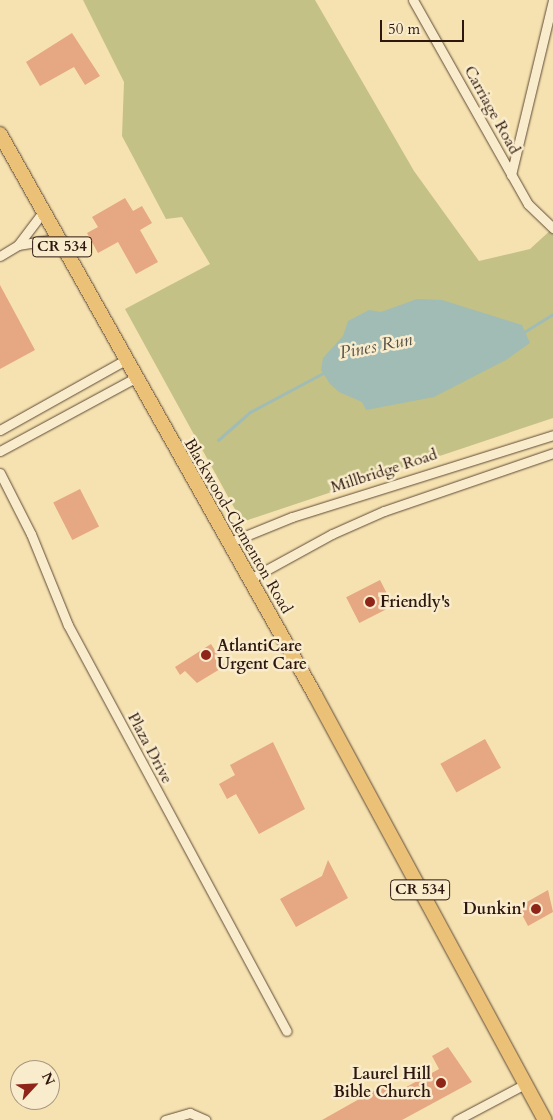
<!DOCTYPE html>
<html>
<head>
<meta charset="utf-8">
<style>
  body { margin:0 }
  #map { position:relative; width:553px; height:1120px; overflow:hidden; background:#f6e2b0; font-family:Cardo,serif }
  div>[style] { position:absolute }
  .green>* { inset:0; background:#c3c186 }
  .water>* { inset:0; background:#a0bcb5 }
  .stream>* { height:3px; margin:-1.5px; padding:0 1.5px; transform-origin:1.5px; border-radius:1.5px; background:#a0bcb5 }
  .building>* { inset:0; background:#e6a783; transform-origin:0 0 }
  .roads { filter:drop-shadow(0 0 1px #604a37) drop-shadow(0 0 1px #604a37) }
  .minor>* { height:9px; margin:-4.5px; padding:0 4.5px; transform-origin:4.5px; border-radius:4.5px; background:#f9eccc }
  .primary>* { height:14px; margin:-7px; padding:0 7px; transform-origin:7px; border-radius:7px; background:#ebc178 }
  .dots>* { width:14px; height:14px; translate:-50% -50%; box-sizing:border-box; border:2px solid #f9eccc; border-radius:50% }
  span { translate:-50% -50%; white-space:nowrap; text-align:center; line-height:1.15; -webkit-text-stroke:5px #f9eccc; paint-order:stroke }
  .shield-label span { padding:1px 4px; background:#f9eccc; border:1px solid; border-radius:4px; -webkit-text-stroke-width:0 }
  .shield-label { font-size:15px; color:#2e170f; font-weight:700 }
  .street-label { font-size:16px; color:#2e170f }
  .poi-label { font-size:16px; color:#2e170f; font-weight:700 }
  .left { translate:0 -50%; text-align:left }
  .right { translate:-100% -50%; text-align:right }
  .water-label { font-size:18px; color:#565149; font-style:italic }
  .north { position:absolute; left:10px; top:1060px; width:50px; height:50px; box-sizing:border-box; background:#f9eccc; border:1px solid #a89780; border-radius:50%; rotate:65deg; font-size:14px; font-weight:700; line-height:20px; text-align:center; color:#2e170f }
  .north::after { content:''; display:block; margin:auto; width:18px; height:22px; background:#8f2418; clip-path:polygon(50% 0,100% 100%,50% 72%,0 100%) }
  .scale { position:absolute; left:380px; top:20px; width:84px; height:22px; box-sizing:border-box; border:2px solid #2e170f; border-top:0; padding-left:6px; font-size:15px; line-height:18px; white-space:nowrap; color:#2e170f; -webkit-text-stroke:4px #f9eccc; paint-order:stroke }
</style>
</head>
<body>
<div id="map">
  <div class="green">
    <div style="clip-path:polygon(83px 0,315px 0,414px 171px,479px 261px,530px 249px,553px 228px,553px 418px,242px 522px,125px 309px,210px 264px,182px 217px,166px 219px,122px 136px,124px 82px)"></div>
  </div>
  <div class="water">
    <div style="clip-path:polygon(417px 299px,442px 300px,522px 325px,530px 343px,506px 360px,434px 397px,366px 410px,362px 402px,339px 392px,330px 384px,321px 370px,323px 358px,343px 336px,348px 321px,369px 310px,381px 312px)"></div>
  </div>
  <div class="stream">
    <div style="left:524px;top:332px;width:34px;rotate:-32deg"></div>
    <div style="left:218px;top:440px;width:43px;rotate:-41.2deg"></div>
    <div style="left:250px;top:412px;width:85px;rotate:-28.1deg"></div>
  </div>
  <div class="building">
    <div style="clip-path:polygon(72px 33px,100px 76px,85px 85px,74px 67px,40px 86px,26px 62px)"></div>
    <div style="clip-path:polygon(125px 198px,133px 211px,142px 206px,152px 223px,140px 230px,158px 262px,136px 274px,118px 242px,98px 253px,87px 233px,98px 227px,92px 217px)"></div>
    <div style="clip-path:polygon(0 285px,35px 350px,0 369px)"></div>
    <div style="left:80px;top:489px;width:42px;height:30px;rotate:63deg"></div>
    <div style="left:380px;top:580px;width:29px;height:38px;rotate:63deg"></div>
    <div style="clip-path:polygon(211px 644px,225px 666px,197px 683px,185px 671px,180px 675px,175px 667px)"></div>
    <div style="left:485px;top:739px;width:33px;height:51px;rotate:61deg"></div>
    <div style="clip-path:polygon(273px 742px,305px 809px,259px 834px,236px 794px,227px 799px,219px 784px,235px 775px,230px 765px)"></div>
    <div style="clip-path:polygon(328px 860px,348px 898px,296px 927px,280px 899px,322px 876px)"></div>
    <div style="clip-path:polygon(548px 890px,553px 912px,528px 926px,518px 907px)"></div>
    <div style="clip-path:polygon(448px 1047px,472px 1082px,402px 1120px,322px 1120px,384px 1085px,390px 1096px,439px 1069px,432px 1056px)"></div>
  </div>
  <div class="roads">
    <div class="minor">
      <div style="left:413px;top:0;width:234px;rotate:60.6deg"></div>
      <div style="left:528px;top:204px;width:35px;rotate:44deg"></div>
      <div style="left:511px;top:175px;width:180px;rotate:-76.5deg"></div>
      <div style="left:18px;top:245px;width:39px;rotate:-9deg"></div>
      <div style="left:0;top:256px;width:21px;rotate:-31deg"></div>
      <div style="left:18px;top:245px;width:41px;rotate:-52.9deg"></div>
      <div style="left:0;top:430px;width:143px;rotate:-29.2deg"></div>
      <div style="left:0;top:451px;width:153px;rotate:-28.4deg"></div>
      <div style="left:0;top:473px;width:68px;rotate:63.1deg"></div>
      <div style="left:31px;top:534px;width:98px;rotate:67.9deg"></div>
      <div style="left:68px;top:625px;width:461px;rotate:61.7deg"></div>
      <div style="left:228px;top:543px;width:69px;rotate:-22.1deg"></div>
      <div style="left:292px;top:517px;width:274px;rotate:-17.4deg"></div>
      <div style="left:248px;top:580px;width:96px;rotate:-28.7deg"></div>
      <div style="left:332px;top:534px;width:57px;rotate:-23.9deg"></div>
      <div style="left:384px;top:511px;width:179px;rotate:-18.9deg"></div>
      <div style="left:165px;top:1120px;width:26px;rotate:-16deg"></div>
      <div style="left:190px;top:1113px;width:17px;rotate:24deg"></div>
      <div style="left:457px;top:1120px;width:77px;rotate:-27.9deg"></div>
    </div>
    <div class="primary">
      <div style="left:0;top:134px;width:643px;rotate:60.69deg"></div>
      <div style="left:315px;top:695px;width:483px;rotate:61.6deg"></div>
    </div>
  </div>
  <div class="dots">
    <div style="left:370px;top:602px;background:#8f2418"></div>
    <div style="left:206px;top:655px;background:#8f2418"></div>
    <div style="left:536px;top:909px;background:#8f2418"></div>
    <div style="left:441px;top:1083px;background:#8f2418"></div>
  </div>
  <div class="shield-label">
    <span style="left:62px;top:247px">CR 534</span>
    <span style="left:420px;top:890px">CR 534</span>
  </div>
  <div class="street-label">
    <span style="left:492px;top:110px;rotate:61deg">Carriage Road</span>
    <span style="left:384px;top:471px;rotate:-18deg">Millbridge Road</span>
    <span style="left:238px;top:526px;rotate:60deg">Blackwood-Clementon Road</span>
    <span style="left:150px;top:748px;rotate:62deg">Plaza Drive</span>
  </div>
  <div class="poi-label">
    <span class="left" style="left:380px;top:602px">Friendly's</span>
    <span class="left" style="left:217px;top:655px">AtlantiCare<br>Urgent Care</span>
    <span class="right" style="left:526px;top:909px">Dunkin'</span>
    <span class="right" style="left:431px;top:1083px">Laurel Hill<br>Bible Church</span>
  </div>
  <div class="water-label">
    <span style="left:376px;top:347px;rotate:-11deg">Pines Run</span>
  </div>
  <div class="north">N</div>
  <div class="scale">50 m</div>
</div>
</body>
</html>
